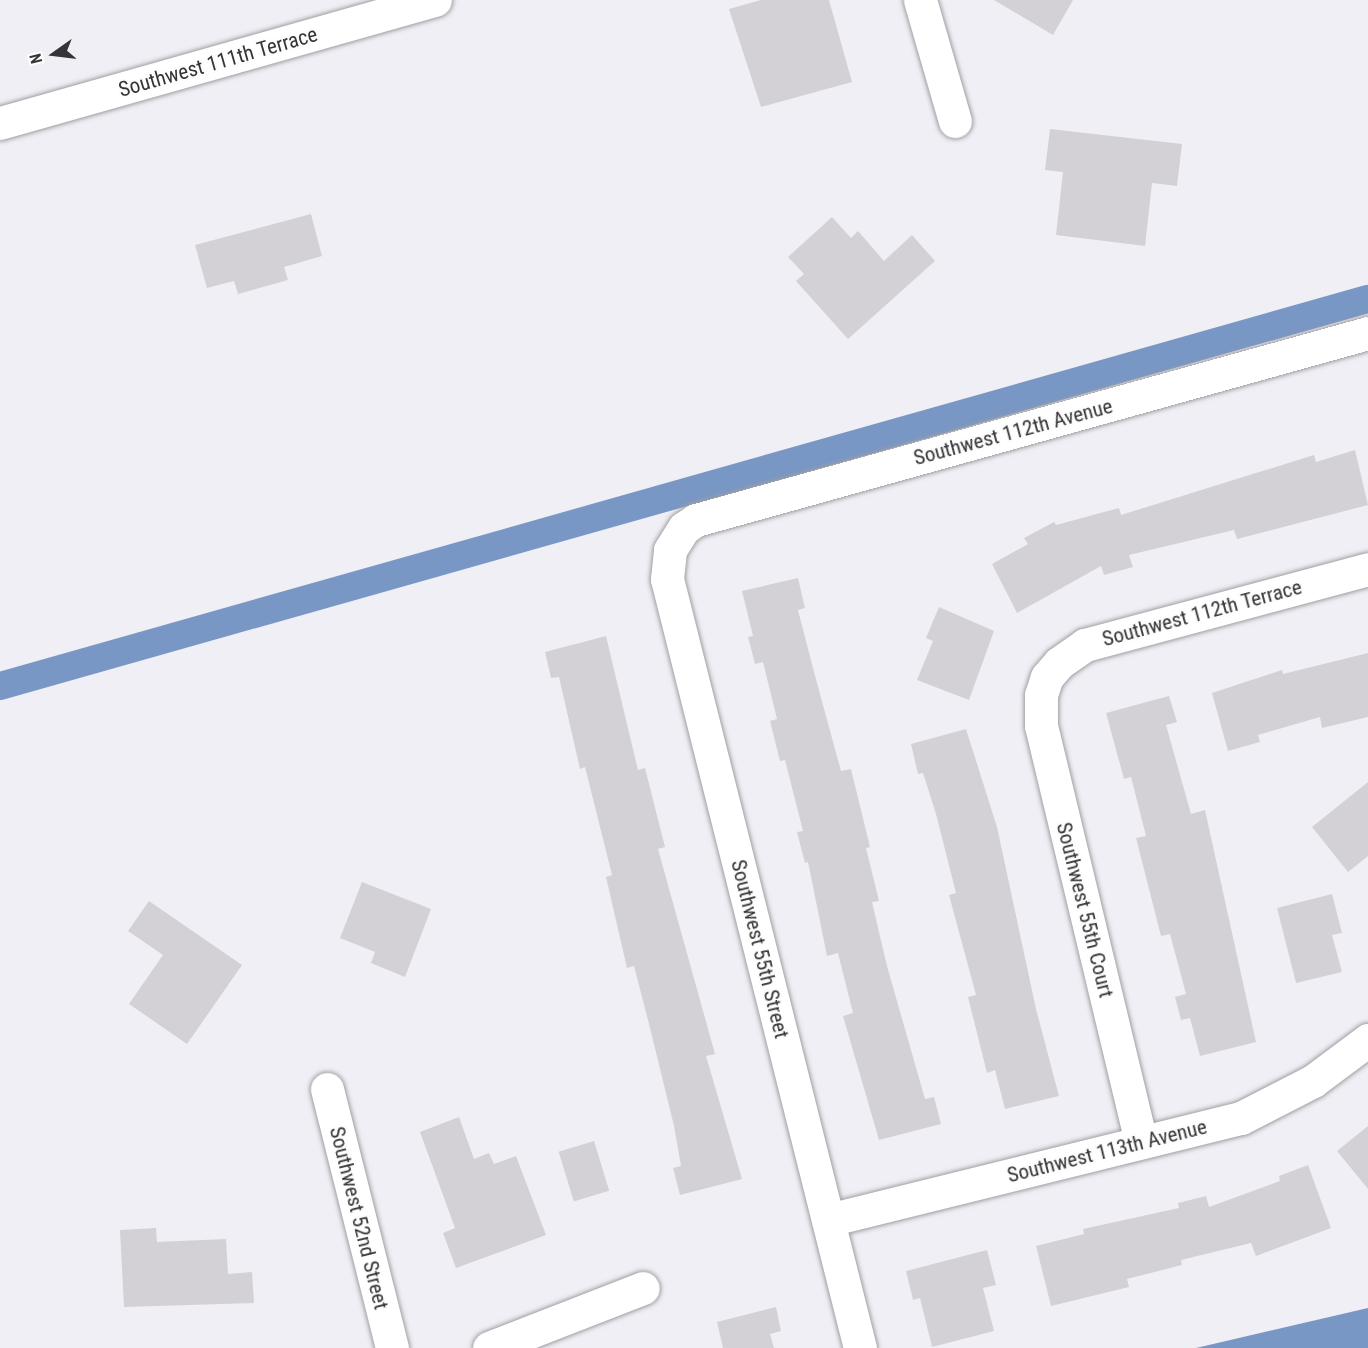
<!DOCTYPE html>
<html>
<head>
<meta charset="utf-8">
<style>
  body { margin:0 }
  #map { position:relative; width:1368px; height:1348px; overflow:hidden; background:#f0eff5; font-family:"Roboto Condensed",sans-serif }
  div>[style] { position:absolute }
  .water>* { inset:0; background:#7997c4 }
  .canal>* { height:28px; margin:-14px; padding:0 14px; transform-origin:14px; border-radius:14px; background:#7997c4 }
  .building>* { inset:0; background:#d4d1d6; transform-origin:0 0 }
  .roads { filter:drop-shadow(0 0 2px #9f9fa3) drop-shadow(0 0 2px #9f9fa3) }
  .minor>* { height:33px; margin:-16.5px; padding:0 16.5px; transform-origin:16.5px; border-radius:16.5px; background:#fff }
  span { translate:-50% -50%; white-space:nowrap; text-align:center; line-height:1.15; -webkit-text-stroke:5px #fdfdfe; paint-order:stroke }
  .street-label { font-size:21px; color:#353537 }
  .north { position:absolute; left:24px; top:24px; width:60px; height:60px; -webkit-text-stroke:4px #fdfdfe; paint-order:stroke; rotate:256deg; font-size:16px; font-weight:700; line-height:24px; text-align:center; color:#353537 }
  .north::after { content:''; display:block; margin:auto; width:21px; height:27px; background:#353537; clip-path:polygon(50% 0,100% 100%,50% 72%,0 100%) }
</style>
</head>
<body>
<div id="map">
  <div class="water">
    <div style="clip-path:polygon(1368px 1308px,1368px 1348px,1196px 1348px)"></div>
  </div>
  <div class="canal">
    <div style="left:0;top:686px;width:1422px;rotate:-15.8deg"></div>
  </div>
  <div class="building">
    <div style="clip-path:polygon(761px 0,829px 0,852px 82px,761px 107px,729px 9px)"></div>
    <div style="clip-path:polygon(994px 0,1073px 0,1053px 35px)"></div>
    <div style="clip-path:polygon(1050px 129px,1182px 144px,1177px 186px,1152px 183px,1145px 246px,1056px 235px,1063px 172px,1045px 170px)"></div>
    <div style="clip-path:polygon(311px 214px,322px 256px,284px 267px,288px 280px,238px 294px,234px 281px,207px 288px,195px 245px)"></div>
    <div style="clip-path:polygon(832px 217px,851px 238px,858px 231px,884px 261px,912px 235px,935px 261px,848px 339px,796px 281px,804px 274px,788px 257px)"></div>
    <div style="clip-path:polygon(1355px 450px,1368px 505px,1237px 539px,1234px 530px,1129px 555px,1133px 567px,1104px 575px,1101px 566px,1017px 613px,992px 564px,1028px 544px,1024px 538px,1054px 522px,1056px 525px,1119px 508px,1121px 515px,1314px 455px,1316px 462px)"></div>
    <div style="clip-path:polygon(798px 578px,805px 608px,798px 610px,814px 672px,841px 771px,851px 769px,870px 847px,866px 848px,879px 901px,872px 902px,887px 966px,925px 1099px,934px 1097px,941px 1124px,879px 1140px,843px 1016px,853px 1013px,838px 953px,827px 956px,808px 862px,805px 863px,797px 832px,803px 831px,785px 760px,780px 761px,770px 721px,777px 719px,763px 662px,755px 664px,748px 637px,753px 636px,742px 591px)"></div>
    <div style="clip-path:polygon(939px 607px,994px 631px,969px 700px,917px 680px,933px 641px,926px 638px)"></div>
    <div style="clip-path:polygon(606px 636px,638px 770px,645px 768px,665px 847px,658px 849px,715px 1054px,706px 1056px,742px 1179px,680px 1195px,673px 1168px,681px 1166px,674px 1126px,650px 1028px,634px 966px,627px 968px,606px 877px,612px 875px,585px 767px,580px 769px,559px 677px,551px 678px,545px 652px)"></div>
    <div style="clip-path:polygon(1368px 653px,1368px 717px,1322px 728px,1320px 717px,1258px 735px,1260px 742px,1228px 751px,1212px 693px,1282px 670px,1283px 674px)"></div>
    <div style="clip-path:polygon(1169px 696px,1177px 722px,1166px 725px,1191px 814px,1205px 810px,1256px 1042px,1200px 1056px,1190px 1018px,1181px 1020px,1175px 997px,1186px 994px,1170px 934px,1161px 936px,1136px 838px,1146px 836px,1131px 777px,1124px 779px,1106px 713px)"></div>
    <div style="clip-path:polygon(966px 729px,997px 827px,1036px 1009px,1059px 1096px,1005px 1109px,995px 1070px,987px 1073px,968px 997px,976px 995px,949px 895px,956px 893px,936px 814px,923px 773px,918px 774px,911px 744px)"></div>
    <div style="clip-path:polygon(1368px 782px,1368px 856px,1348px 872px,1312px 827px)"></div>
    <div style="clip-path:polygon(362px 882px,431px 909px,405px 977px,371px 963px,375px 952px,340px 938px)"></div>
    <div style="clip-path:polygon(1332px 894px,1342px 933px,1332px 935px,1342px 972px,1296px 983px,1277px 908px)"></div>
    <div style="clip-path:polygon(149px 901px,242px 965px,187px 1044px,129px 1004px,163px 955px,128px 931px)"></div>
    <div style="clip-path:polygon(459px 1117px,474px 1159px,489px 1153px,494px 1164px,516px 1156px,546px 1235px,456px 1268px,443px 1233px,455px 1228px,420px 1132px)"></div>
    <div style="clip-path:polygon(1368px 1126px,1368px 1189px,1337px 1151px)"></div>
    <div style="left:594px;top:1141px;width:52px;height:37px;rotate:73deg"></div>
    <div style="clip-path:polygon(1308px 1165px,1331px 1228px,1256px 1256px,1251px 1243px,1181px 1260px,1182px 1265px,1127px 1279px,1129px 1287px,1051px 1306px,1036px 1246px,1084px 1234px,1083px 1229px,1179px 1208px,1178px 1203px,1206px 1196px,1209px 1207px,1280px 1181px,1279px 1176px)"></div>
    <div style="clip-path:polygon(156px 1228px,157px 1242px,226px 1239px,228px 1274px,252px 1272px,254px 1303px,124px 1307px,120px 1230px)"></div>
    <div style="clip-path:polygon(987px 1250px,996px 1285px,983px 1288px,994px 1331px,932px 1347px,920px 1298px,913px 1300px,906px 1271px)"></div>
    <div style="clip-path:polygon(776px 1307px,781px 1331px,770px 1334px,774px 1348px,723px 1348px,717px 1322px)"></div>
  </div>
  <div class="roads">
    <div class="minor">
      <div style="left:920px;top:0;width:126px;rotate:73.9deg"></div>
      <div style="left:0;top:123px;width:452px;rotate:-15.8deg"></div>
      <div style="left:327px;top:1089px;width:267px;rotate:75.9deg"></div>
      <div style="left:1141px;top:1142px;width:428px;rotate:-103.5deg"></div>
      <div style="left:1041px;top:726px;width:31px;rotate:-90deg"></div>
      <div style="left:1041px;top:695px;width:19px;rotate:-72deg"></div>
      <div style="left:1047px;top:677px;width:18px;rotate:-49deg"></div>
      <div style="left:1059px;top:663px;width:32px;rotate:-35deg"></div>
      <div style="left:1085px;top:645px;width:293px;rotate:-15deg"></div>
      <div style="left:828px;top:1220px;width:425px;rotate:-13.9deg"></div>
      <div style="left:1241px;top:1118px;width:81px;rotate:-27.2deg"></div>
      <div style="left:1313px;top:1081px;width:69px;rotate:-36.7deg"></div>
      <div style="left:489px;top:1348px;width:165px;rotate:-21.3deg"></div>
      <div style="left:860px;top:1348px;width:793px;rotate:-104.09deg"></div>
      <div style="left:667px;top:579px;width:29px;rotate:-84deg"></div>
      <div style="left:670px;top:550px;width:26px;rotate:-58deg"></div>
      <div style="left:684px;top:528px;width:14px;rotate:-34deg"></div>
      <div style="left:696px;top:520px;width:698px;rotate:-15.55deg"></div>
    </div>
  </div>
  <div class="street-label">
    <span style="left:218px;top:62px;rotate:-16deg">Southwest 111th Terrace</span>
    <span style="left:1013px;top:432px;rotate:-15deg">Southwest 112th Avenue</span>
    <span style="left:1202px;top:613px;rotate:-15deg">Southwest 112th Terrace</span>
    <span style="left:1085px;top:910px;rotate:76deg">Southwest 55th Court</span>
    <span style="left:760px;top:949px;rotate:76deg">Southwest 55th Street</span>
    <span style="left:1107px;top:1151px;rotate:-14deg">Southwest 113th Avenue</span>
    <span style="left:359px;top:1218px;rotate:76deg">Southwest 52nd Street</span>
  </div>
  <div class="north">N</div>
</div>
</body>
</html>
